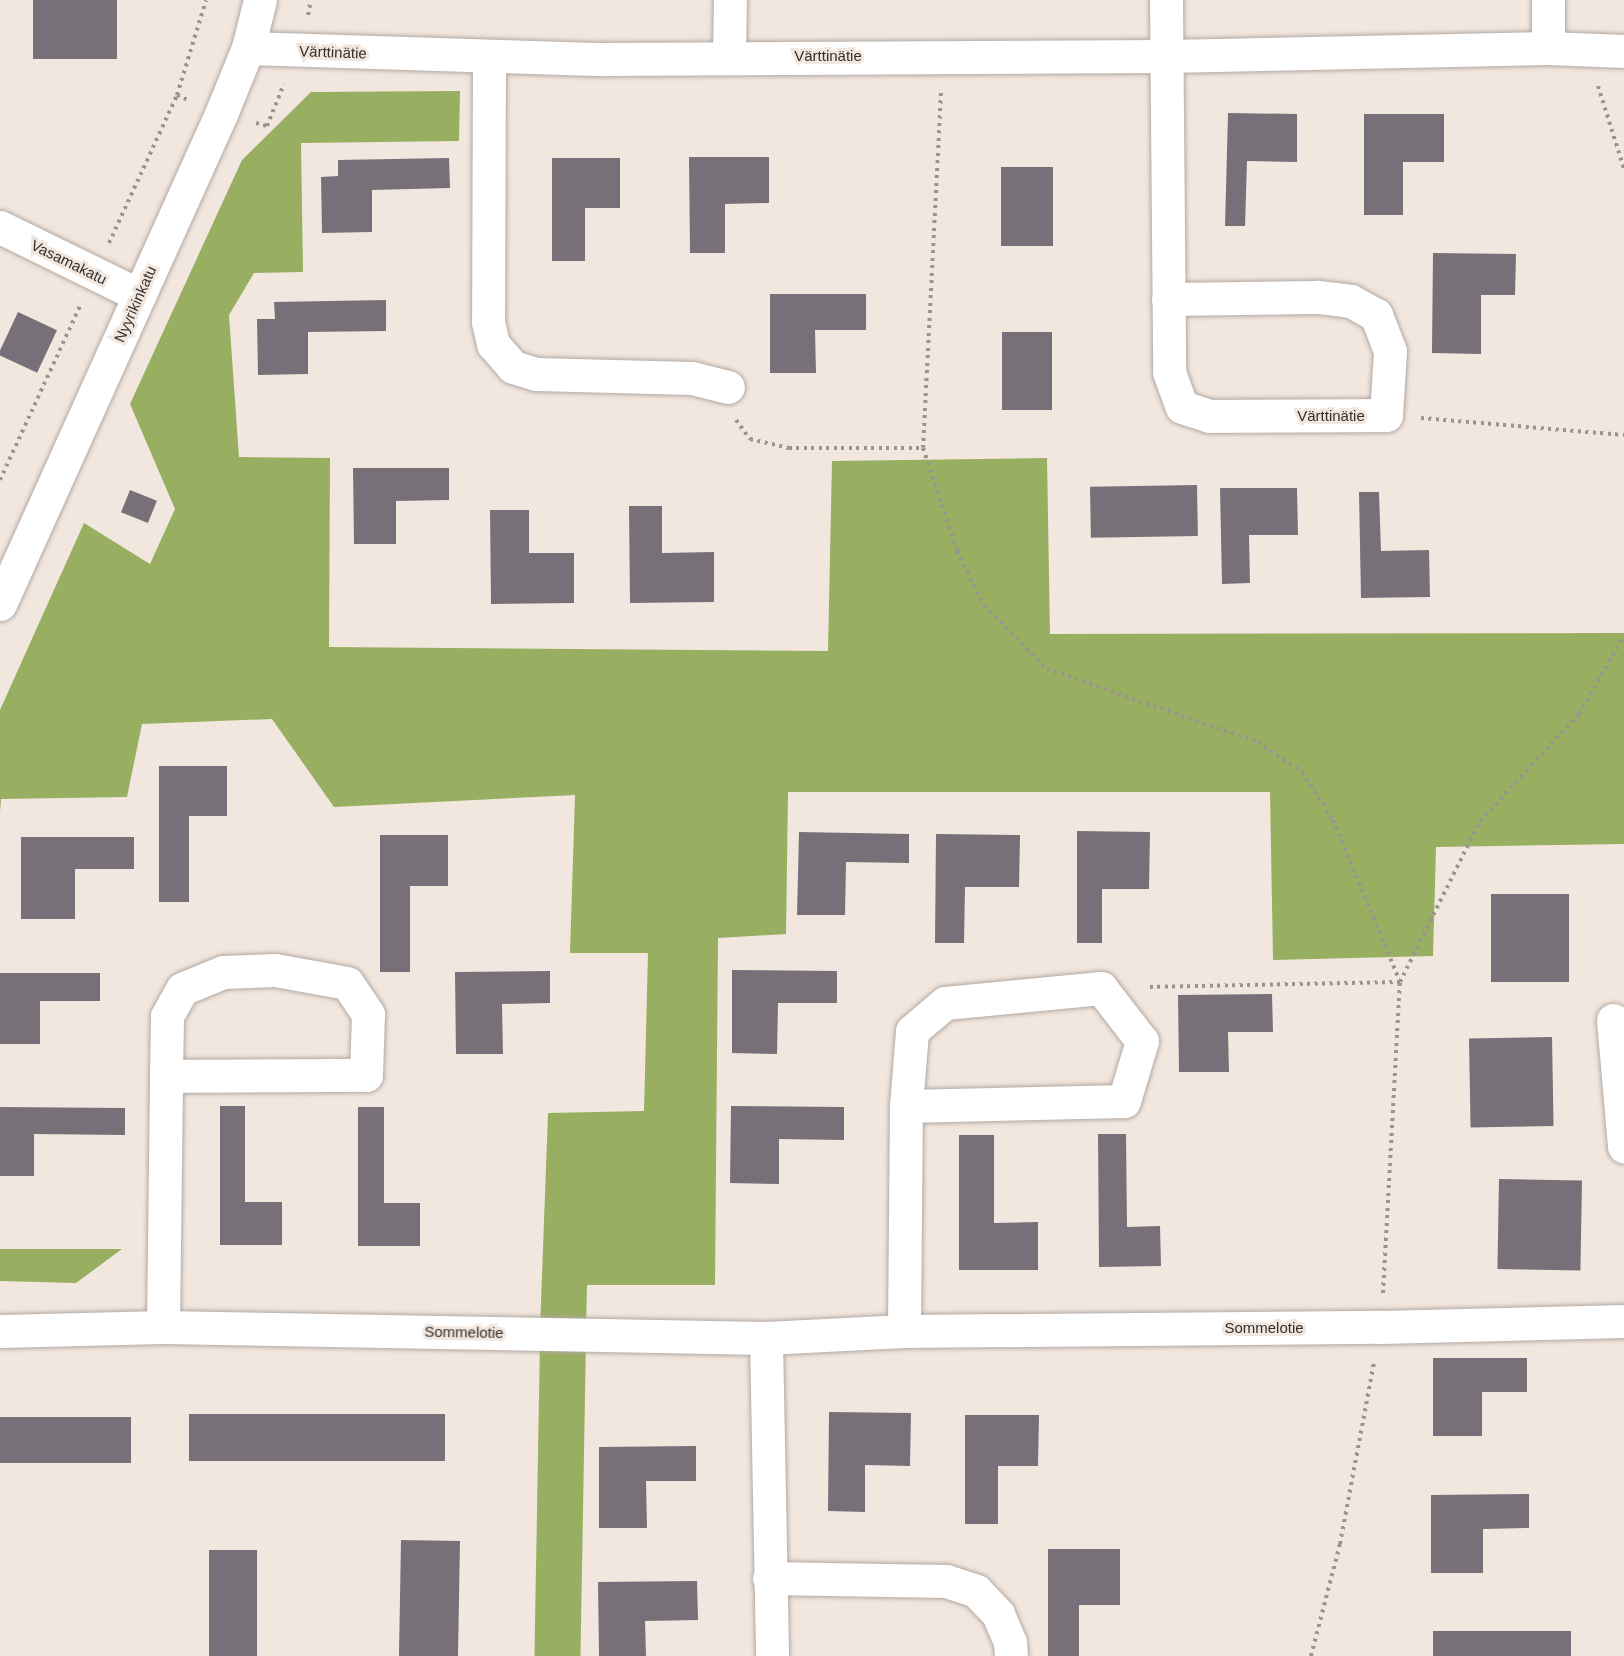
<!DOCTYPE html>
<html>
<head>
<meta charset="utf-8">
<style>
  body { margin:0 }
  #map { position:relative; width:1624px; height:1656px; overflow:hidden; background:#f2e7df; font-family:Arial,sans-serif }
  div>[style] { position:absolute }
  .forest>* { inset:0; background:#98ae60; transform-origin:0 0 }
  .building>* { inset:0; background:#777079; transform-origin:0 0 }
  .path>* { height:4px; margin-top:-2px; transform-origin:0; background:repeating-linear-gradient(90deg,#9b938d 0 3px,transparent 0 7.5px) }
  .roads { filter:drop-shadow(0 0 2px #b3a9a2) drop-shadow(0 0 2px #b3a9a2) }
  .minor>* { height:33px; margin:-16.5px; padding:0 16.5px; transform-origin:16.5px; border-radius:16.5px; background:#fff }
  .tertiary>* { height:33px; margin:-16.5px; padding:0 16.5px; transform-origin:16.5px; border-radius:16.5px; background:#fff }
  span { translate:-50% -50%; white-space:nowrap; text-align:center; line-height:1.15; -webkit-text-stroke:6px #f2e7df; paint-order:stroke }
  .street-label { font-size:15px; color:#332f2c }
</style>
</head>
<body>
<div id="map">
  <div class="forest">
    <div style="clip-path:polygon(460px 91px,459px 141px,301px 143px,303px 272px,254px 273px,229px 315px,239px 457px,330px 458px,329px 647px,828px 651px,832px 461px,1047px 458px,1050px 634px,1624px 633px,1624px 844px,1436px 847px,1433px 956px,1273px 960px,1270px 792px,788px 792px,786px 934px,718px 938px,715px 1285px,587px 1285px,586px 1330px,540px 1329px,548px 1113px,644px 1111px,648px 953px,570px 953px,575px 795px,334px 807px,272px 719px,142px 724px,127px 797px,1px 799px,0 812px,0 710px,84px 523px,150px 564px,175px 509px,130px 404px,242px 160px,311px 92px)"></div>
    <div style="clip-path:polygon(0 1249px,122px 1249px,76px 1283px,0 1281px)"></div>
    <div style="left:540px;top:1339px;width:46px;height:317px;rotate:1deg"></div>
  </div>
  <div class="building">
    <div style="left:33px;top:0;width:84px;height:59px"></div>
    <div style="clip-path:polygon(1228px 113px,1297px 114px,1297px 162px,1247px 161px,1245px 226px,1225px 226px)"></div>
    <div style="clip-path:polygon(1364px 114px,1444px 114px,1444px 162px,1403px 162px,1403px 215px,1364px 215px)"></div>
    <div style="clip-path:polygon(689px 157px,769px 157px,769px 203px,725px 204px,725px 253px,690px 253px)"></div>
    <div style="clip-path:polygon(449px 158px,450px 188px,372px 190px,372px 232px,322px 233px,321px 177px,338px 176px,338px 160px)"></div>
    <div style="clip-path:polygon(552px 158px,620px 158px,620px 208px,585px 208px,585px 261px,552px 261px)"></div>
    <div style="left:1001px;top:167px;width:52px;height:79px"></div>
    <div style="clip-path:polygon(1433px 253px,1516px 254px,1515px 295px,1481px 295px,1481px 354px,1432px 353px)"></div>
    <div style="clip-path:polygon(770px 294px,866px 294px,866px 330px,815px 330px,816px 373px,770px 373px)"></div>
    <div style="clip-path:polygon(386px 300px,386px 331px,308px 332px,308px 374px,258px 375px,257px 319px,275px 319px,274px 302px)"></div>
    <div style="left:18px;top:312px;width:43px;height:47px;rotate:25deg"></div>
    <div style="left:1002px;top:332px;width:50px;height:78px"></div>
    <div style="clip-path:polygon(353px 468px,449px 468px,449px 500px,396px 501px,396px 544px,354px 544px)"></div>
    <div style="left:1197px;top:485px;width:51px;height:107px;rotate:89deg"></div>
    <div style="clip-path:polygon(1220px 488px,1297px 488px,1298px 535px,1249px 535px,1250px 583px,1222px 584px)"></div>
    <div style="left:130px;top:490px;width:29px;height:24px;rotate:22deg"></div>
    <div style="clip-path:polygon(1359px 492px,1379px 492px,1381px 551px,1429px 550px,1430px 597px,1361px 598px)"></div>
    <div style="clip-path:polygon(629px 506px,662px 506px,662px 553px,714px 552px,714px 602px,630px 603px)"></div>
    <div style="clip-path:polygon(490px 510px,529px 510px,529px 553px,574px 553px,574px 603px,491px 604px)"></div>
    <div style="clip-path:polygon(159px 766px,227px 766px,227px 816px,189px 816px,189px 902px,159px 902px)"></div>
    <div style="clip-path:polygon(1077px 831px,1150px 832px,1149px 889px,1102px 889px,1102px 943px,1077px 943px)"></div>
    <div style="clip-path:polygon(799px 832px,909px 834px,909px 863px,846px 862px,845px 915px,797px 915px)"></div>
    <div style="clip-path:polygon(936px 834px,1020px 835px,1019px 887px,965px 887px,964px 943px,935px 943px)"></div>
    <div style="clip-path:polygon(380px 835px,448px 835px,448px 886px,410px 886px,410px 972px,380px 972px)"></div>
    <div style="clip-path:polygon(21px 837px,134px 837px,134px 869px,75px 869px,75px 919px,21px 919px)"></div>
    <div style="left:1569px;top:894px;width:88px;height:78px;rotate:90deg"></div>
    <div style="clip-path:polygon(732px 970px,837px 971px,837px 1003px,778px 1003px,777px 1054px,732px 1053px)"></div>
    <div style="clip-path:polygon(550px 971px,550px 1003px,502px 1004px,503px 1054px,456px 1054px,455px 972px)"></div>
    <div style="clip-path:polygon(0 973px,100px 973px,100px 1001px,40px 1001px,40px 1044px,0 1044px)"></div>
    <div style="clip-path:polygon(1272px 994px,1273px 1032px,1228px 1032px,1229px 1072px,1179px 1072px,1178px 995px)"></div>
    <div style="left:1552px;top:1037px;width:89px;height:83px;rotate:89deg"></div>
    <div style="clip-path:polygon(220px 1106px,245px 1106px,245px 1202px,282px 1202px,282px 1245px,220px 1245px)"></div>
    <div style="clip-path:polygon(731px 1106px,844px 1107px,844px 1140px,779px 1139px,779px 1184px,730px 1183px)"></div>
    <div style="clip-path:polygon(0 1107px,125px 1108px,125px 1135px,34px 1134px,34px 1176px,0 1176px)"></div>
    <div style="clip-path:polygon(358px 1107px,384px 1107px,384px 1203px,420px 1203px,420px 1246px,358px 1246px)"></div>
    <div style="clip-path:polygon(1098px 1134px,1126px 1134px,1127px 1227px,1160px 1226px,1161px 1266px,1099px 1267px)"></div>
    <div style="clip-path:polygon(959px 1135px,994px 1135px,994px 1223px,1038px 1222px,1038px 1270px,959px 1270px)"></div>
    <div style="left:1499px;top:1179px;width:83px;height:90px;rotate:1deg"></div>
    <div style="clip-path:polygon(1433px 1358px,1527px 1358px,1527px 1392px,1482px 1392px,1482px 1436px,1433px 1436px)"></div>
    <div style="clip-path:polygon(829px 1412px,911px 1413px,910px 1466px,865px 1465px,865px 1512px,828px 1511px)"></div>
    <div style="left:189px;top:1414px;width:256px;height:47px"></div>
    <div style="clip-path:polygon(965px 1415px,1039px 1415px,1038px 1466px,998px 1466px,998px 1524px,965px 1524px)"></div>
    <div style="left:0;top:1417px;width:131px;height:46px"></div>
    <div style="clip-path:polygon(696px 1446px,696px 1481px,646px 1481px,647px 1528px,599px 1528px,599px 1447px)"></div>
    <div style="clip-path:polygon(1529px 1494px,1529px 1528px,1483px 1529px,1483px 1573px,1431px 1573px,1431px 1495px)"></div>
    <div style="left:401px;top:1540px;width:59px;height:116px;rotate:1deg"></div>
    <div style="clip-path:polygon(1048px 1549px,1120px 1549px,1120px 1605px,1079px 1605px,1079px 1656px,1048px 1656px)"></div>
    <div style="left:209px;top:1550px;width:48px;height:106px"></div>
    <div style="clip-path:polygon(697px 1581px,698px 1620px,645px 1621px,646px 1656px,599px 1656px,598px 1582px)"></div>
    <div style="left:1433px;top:1631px;width:138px;height:25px"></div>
  </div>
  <div class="path">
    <div style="left:308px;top:15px;width:15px;rotate:-79deg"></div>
    <div style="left:1598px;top:86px;width:87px;rotate:72.6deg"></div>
    <div style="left:941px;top:93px;width:355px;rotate:92.9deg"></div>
    <div style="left:923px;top:448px;width:108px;rotate:71.7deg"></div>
    <div style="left:957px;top:551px;width:61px;rotate:63.9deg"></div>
    <div style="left:984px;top:606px;width:89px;rotate:45deg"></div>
    <div style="left:1047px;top:669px;width:223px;rotate:19.1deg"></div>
    <div style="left:1258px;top:742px;width:53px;rotate:34.3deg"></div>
    <div style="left:1302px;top:772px;width:57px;rotate:57.1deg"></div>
    <div style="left:1333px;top:820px;width:175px;rotate:67.5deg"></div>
    <div style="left:1400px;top:982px;width:255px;rotate:178.9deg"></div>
    <div style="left:177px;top:95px;width:14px;rotate:25deg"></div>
    <div style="left:256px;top:123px;width:11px;rotate:15deg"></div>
    <div style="left:267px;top:126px;width:45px;rotate:-68deg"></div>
    <div style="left:109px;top:243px;width:163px;rotate:-65.3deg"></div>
    <div style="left:177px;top:95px;width:99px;rotate:-73deg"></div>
    <div style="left:1421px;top:418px;width:204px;rotate:4.8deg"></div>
    <div style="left:736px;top:420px;width:24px;rotate:54deg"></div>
    <div style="left:750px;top:439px;width:40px;rotate:13deg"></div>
    <div style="left:789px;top:448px;width:134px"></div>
    <div style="left:0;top:480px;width:194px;rotate:-65.3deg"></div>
    <div style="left:1383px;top:1293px;width:311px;rotate:-86.9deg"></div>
    <div style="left:1400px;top:982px;width:180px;rotate:-63.6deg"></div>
    <div style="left:1480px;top:821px;width:146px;rotate:-47.2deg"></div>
    <div style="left:1579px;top:714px;width:91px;rotate:-60.3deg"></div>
    <div style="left:1311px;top:1656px;width:116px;rotate:-75.5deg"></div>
    <div style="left:1340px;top:1544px;width:184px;rotate:-79.4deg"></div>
  </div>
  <div class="roads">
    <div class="minor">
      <div style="left:1166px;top:0;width:372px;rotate:89.5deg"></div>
      <div style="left:1169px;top:372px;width:37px;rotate:70deg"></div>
      <div style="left:1182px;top:407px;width:28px;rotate:18deg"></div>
      <div style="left:1209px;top:416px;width:177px;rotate:-0.3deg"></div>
      <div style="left:1386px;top:415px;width:64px;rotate:-86.4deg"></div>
      <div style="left:1390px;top:351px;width:39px;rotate:-111deg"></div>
      <div style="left:1376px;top:315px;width:29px;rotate:-151deg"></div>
      <div style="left:1351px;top:301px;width:35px;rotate:-173deg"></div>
      <div style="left:1316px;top:297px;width:148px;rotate:179.2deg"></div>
      <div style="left:248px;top:48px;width:355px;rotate:1.8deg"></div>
      <div style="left:603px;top:59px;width:563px;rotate:-0.31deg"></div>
      <div style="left:1166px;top:56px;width:382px;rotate:-1.2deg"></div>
      <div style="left:1548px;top:48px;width:76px;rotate:2.3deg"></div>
      <div style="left:1548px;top:48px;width:48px;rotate:-90deg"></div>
      <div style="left:729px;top:55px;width:55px;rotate:-89deg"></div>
      <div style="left:489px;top:56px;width:266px;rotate:90.2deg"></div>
      <div style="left:488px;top:322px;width:23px;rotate:77deg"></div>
      <div style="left:493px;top:344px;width:30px;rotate:49deg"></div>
      <div style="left:513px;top:367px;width:24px;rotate:17deg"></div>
      <div style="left:536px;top:374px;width:156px;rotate:1.5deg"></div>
      <div style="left:692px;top:378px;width:37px;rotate:14deg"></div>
      <div style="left:0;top:227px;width:155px;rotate:26.1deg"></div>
      <div style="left:1613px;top:1020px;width:127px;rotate:85deg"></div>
      <div style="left:163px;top:1327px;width:251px;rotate:-89.3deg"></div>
      <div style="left:166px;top:1076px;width:200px;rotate:-0.3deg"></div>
      <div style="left:366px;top:1075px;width:61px;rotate:-88.1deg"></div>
      <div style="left:368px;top:1014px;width:37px;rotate:-124deg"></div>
      <div style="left:347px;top:983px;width:73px;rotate:-169.8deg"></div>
      <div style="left:275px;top:970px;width:52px;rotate:177.8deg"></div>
      <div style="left:223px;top:972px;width:44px;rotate:157.5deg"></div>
      <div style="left:182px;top:989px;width:31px;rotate:119deg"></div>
      <div style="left:167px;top:1016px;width:60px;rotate:91deg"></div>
      <div style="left:0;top:1331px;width:163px;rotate:-1.4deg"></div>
      <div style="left:163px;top:1327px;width:603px;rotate:1.05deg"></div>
      <div style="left:766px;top:1338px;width:138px;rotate:-2.9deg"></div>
      <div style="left:904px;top:1331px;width:477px;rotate:-0.5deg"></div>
      <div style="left:1381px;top:1327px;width:243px;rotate:-1.4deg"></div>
      <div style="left:904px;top:1331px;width:225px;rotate:-89.5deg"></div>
      <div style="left:906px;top:1106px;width:75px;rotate:-85.4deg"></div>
      <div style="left:912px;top:1031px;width:43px;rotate:-40.3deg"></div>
      <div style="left:945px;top:1003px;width:157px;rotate:-5.5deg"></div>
      <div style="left:1101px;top:988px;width:67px;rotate:52.3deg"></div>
      <div style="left:1142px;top:1041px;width:63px;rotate:106.7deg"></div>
      <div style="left:1124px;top:1101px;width:218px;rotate:178.7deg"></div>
      <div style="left:766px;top:1338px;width:318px;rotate:88.9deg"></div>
      <div style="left:769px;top:1578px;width:177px;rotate:1deg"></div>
      <div style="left:946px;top:1581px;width:32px;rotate:18deg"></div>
      <div style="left:976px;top:1591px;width:32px;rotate:46deg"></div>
      <div style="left:998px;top:1614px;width:30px;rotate:67deg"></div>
      <div style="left:1010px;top:1642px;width:14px;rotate:86deg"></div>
    </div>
    <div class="tertiary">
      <div style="left:0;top:604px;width:538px;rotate:-65.72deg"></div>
      <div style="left:221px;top:114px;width:71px;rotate:-67.8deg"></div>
      <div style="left:248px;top:48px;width:49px;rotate:-76deg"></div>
    </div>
  </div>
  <div class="street-label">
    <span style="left:333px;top:52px;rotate:2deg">Värttinätie</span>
    <span style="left:828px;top:56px">Värttinätie</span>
    <span style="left:69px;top:262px;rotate:26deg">Vasamakatu</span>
    <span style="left:135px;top:304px;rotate:-66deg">Nyyrikinkatu</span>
    <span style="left:1331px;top:416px">Värttinätie</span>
    <span style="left:1264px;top:1328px">Sommelotie</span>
    <span style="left:464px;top:1332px;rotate:1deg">Sommelotie</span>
  </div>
</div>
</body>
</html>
